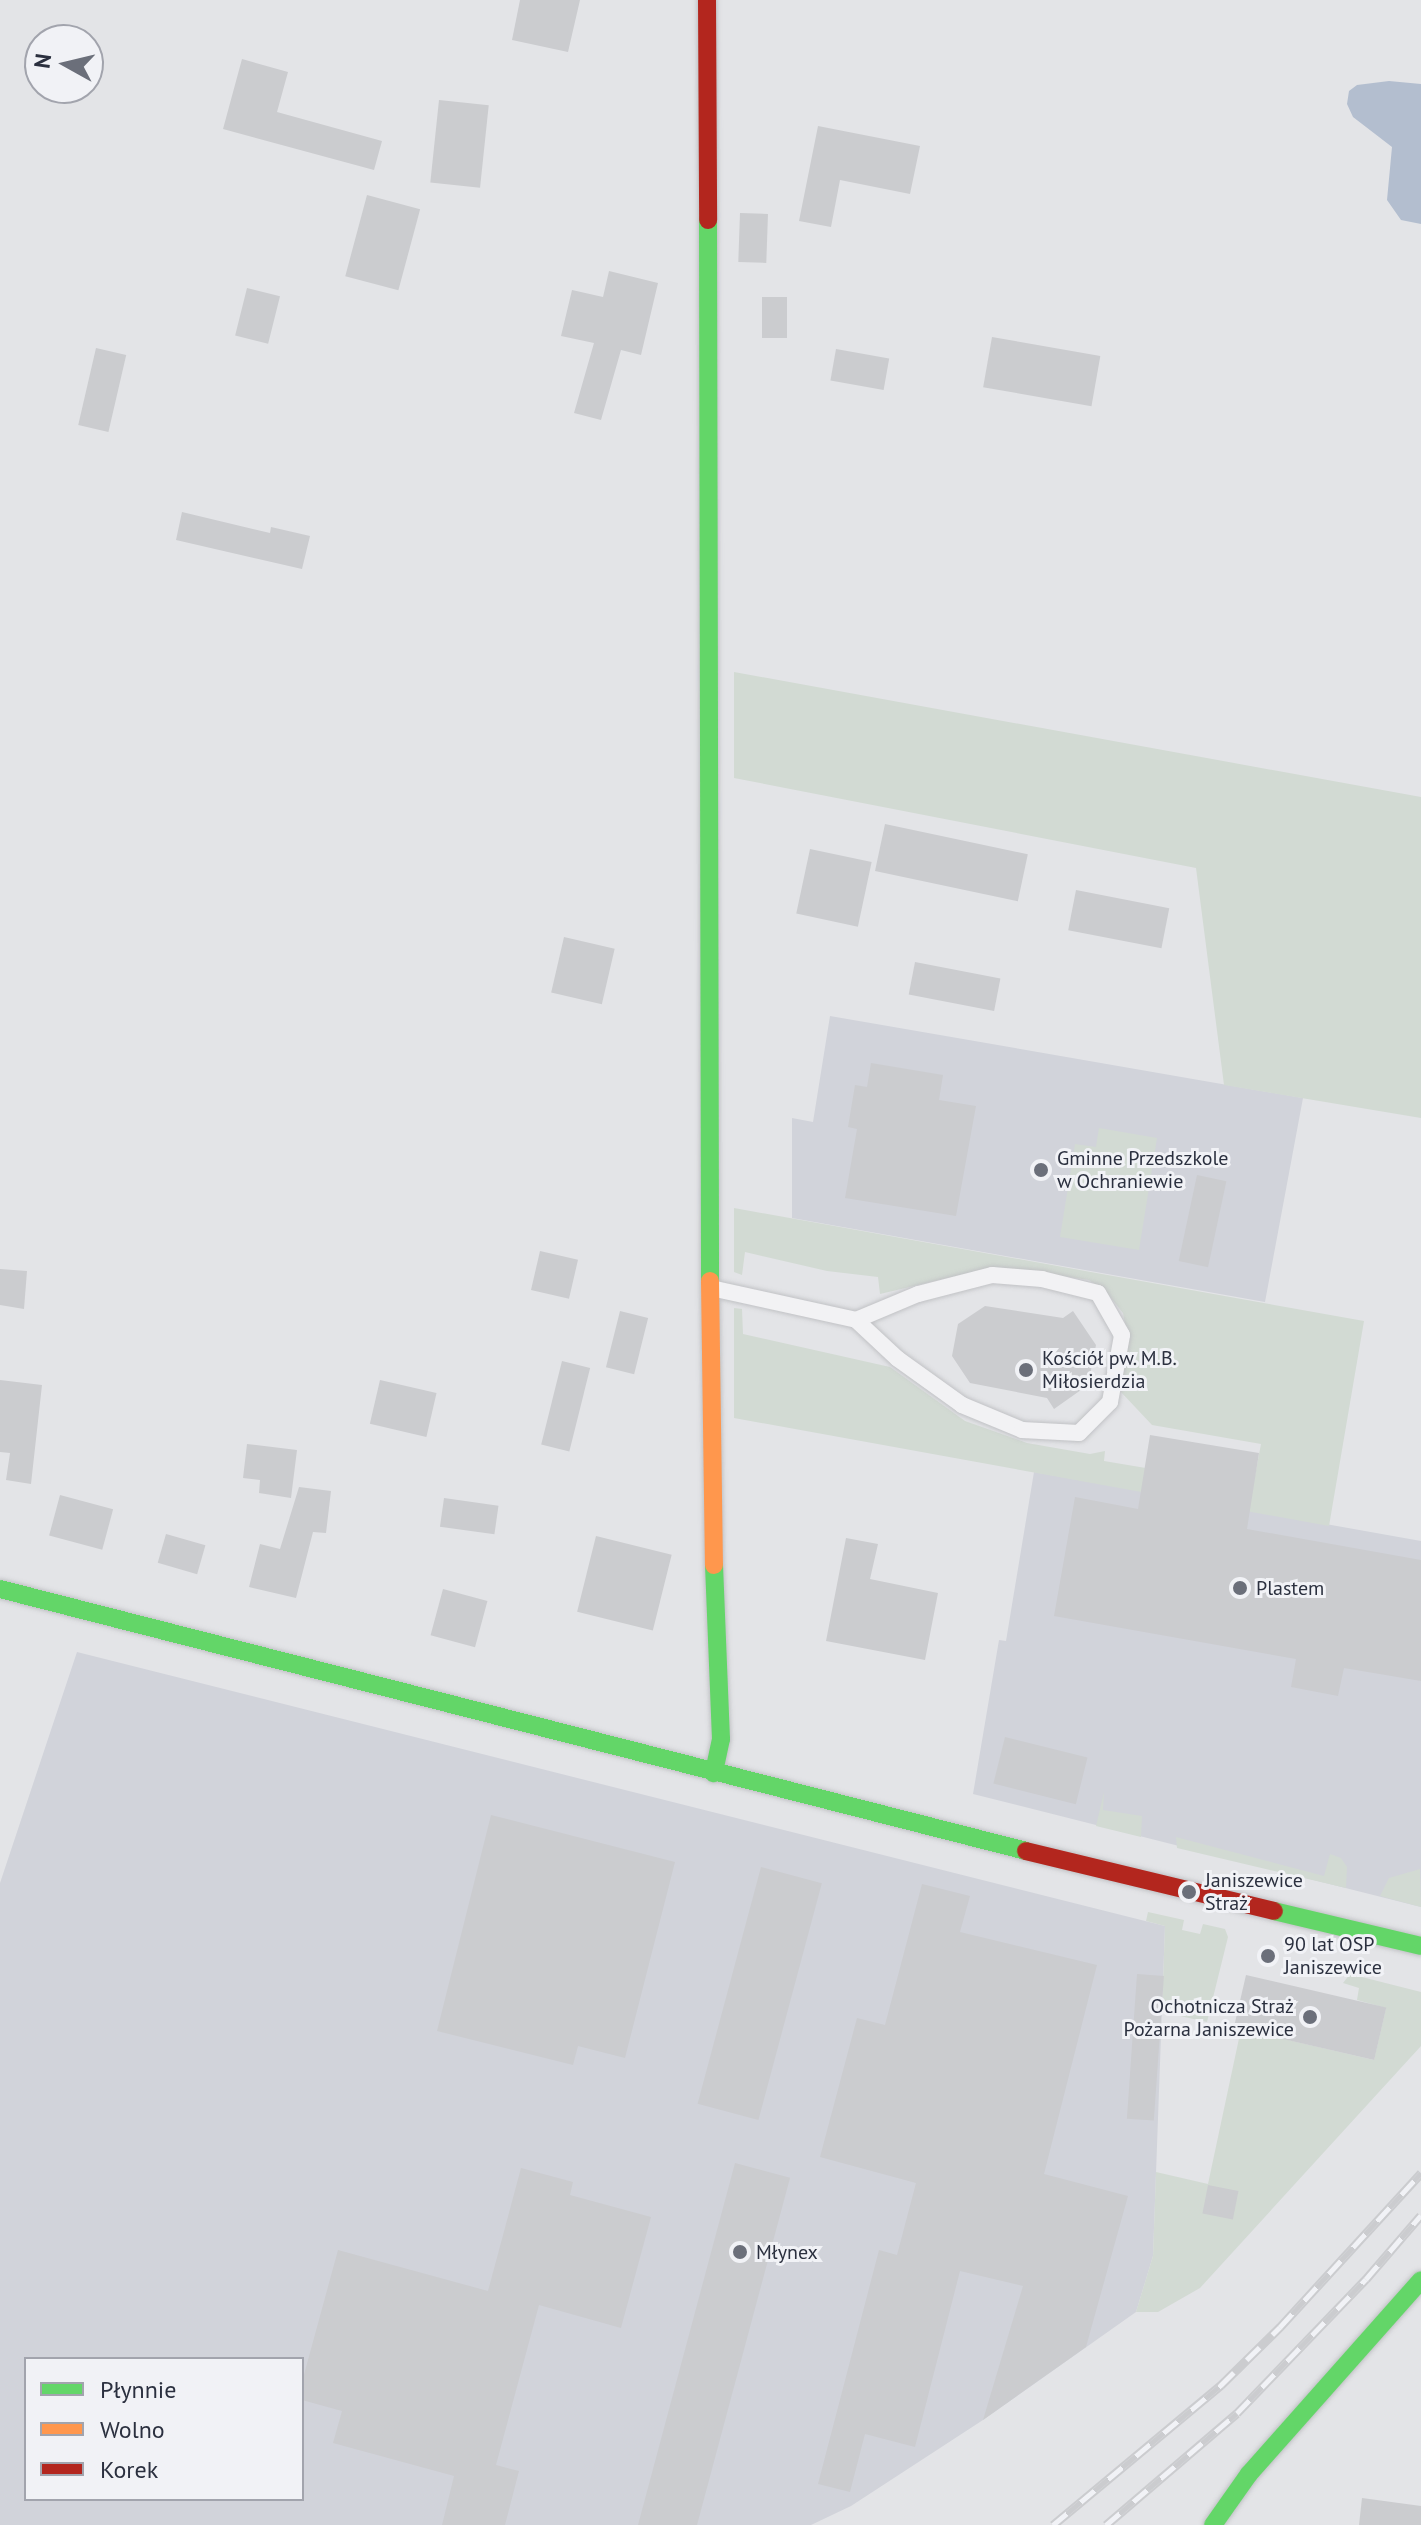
<!DOCTYPE html>
<html>
<head>
<meta charset="utf-8">
<style>
  body { margin:0 }
  #map { position:relative; width:1421px; height:2525px; overflow:hidden; background:#e3e4e7; font-family:"PT Sans",sans-serif }
  div>[style] { position:absolute }
  .built>* { inset:0; background:#d1d3da }
  .green>* { inset:0; background:#d2dad3 }
  .water>* { inset:0; background:#b3becf }
  .building>* { inset:0; background:#cbcccf; transform-origin:0 0 }
  .roads { filter:drop-shadow(0 0 2px #c1c2c5) drop-shadow(0 0 2px #c1c2c5) }
  .lane>* { height:16px; margin:-8px; padding:0 8px; transform-origin:8px; border-radius:8px; background:#f2f2f4 }
  .fast>* { height:18px; margin:-9px; padding:0 9px; transform-origin:9px; border-radius:9px; background:#63d668 }
  .slow>* { height:18px; margin:-9px; padding:0 9px; transform-origin:9px; border-radius:9px; background:#ff974d }
  .jam>* { height:18px; margin:-9px; padding:0 9px; transform-origin:9px; border-radius:9px; background:#b3261e }
  .rail>* { height:9px; margin-top:-4.5px; transform-origin:0; background:repeating-linear-gradient(90deg,#f1f2f6 0 18px,#cbcccf 0 36px); box-sizing:border-box; border-block:2px solid #cbcccf }
  .dots>* { width:22px; height:22px; translate:-50% -50%; box-sizing:border-box; border:4px solid #f1f2f6; border-radius:50% }
  span { translate:-50% -50%; white-space:nowrap; text-align:center; line-height:1.15; -webkit-text-stroke:6px #f1f2f6; paint-order:stroke }
  .poi-label { font-size:20px; color:#2b303f }
  .left { translate:0 -50%; text-align:left }
  .right { translate:-100% -50%; text-align:right }
  .legend { position:absolute; left:24px; top:2357px; width:280px; height:144px; box-sizing:border-box; background:#f1f2f6; border:2px solid #a2a4ad; margin:0; padding:10px 14px; list-style:none; font-size:24px; color:#2b303f }
  .legend li { display:flex; align-items:center; gap:16px; height:40px }
  .legend b { width:40px; border:2px solid #a2a4ad }
  .north { position:absolute; left:24px; top:24px; width:80px; height:80px; box-sizing:border-box; background:#f1f2f6; border:2px solid #a2a4ad; border-radius:50%; rotate:278deg; font-size:22px; font-weight:700; line-height:32px; text-align:center; color:#2b303f }
  .north::after { content:''; display:block; margin:auto; width:28px; height:36px; background:#6b6f7a; clip-path:polygon(50% 0,100% 100%,50% 72%,0 100%) }
</style>
</head>
<body>
<div id="map">
  <div class="built">
    <div style="clip-path:polygon(830px 1016px,1303px 1098px,1265px 1302px,792px 1218px,792px 1118px,813px 1122px)"></div>
    <div style="clip-path:polygon(1034px 1472px,1421px 1541px,1421px 1907px,973px 1794px,999px 1640px,1006px 1641px)"></div>
    <div style="clip-path:polygon(evenodd,77px 1652px,1165px 1926px,1153px 2256px,1136px 2312px,983px 2420px,851px 2506px,811px 2525px,0 2525px,0 1883px,77px 1652px,26px 2359px,302px 2359px,302px 2499px,26px 2499px,26px 2359px)"></div>
  </div>
  <div class="green">
    <div style="clip-path:polygon(734px 672px,1421px 797px,1421px 1118px,1224px 1085px,1196px 868px,734px 778px)"></div>
    <div style="clip-path:polygon(1099px 1128px,1157px 1138px,1139px 1250px,1060px 1237px,1075px 1144px,1096px 1147px)"></div>
    <div style="clip-path:polygon(734px 1208px,1364px 1321px,1329px 1526px,734px 1418px,734px 1308px,742px 1309px,743px 1334px,890px 1367px,965px 1421px,1027px 1443px,1090px 1454px,1105px 1451px,1104px 1461px,1253px 1486px,1261px 1444px,1152px 1425px,1120px 1391px,1128px 1340px,1123px 1313px,1107px 1293px,1089px 1280px,1043px 1273px,960px 1275px,880px 1294px,878px 1277px,827px 1271px,745px 1252px,742px 1275px,734px 1272px)"></div>
    <div style="clip-path:polygon(1104px 1792px,1103px 1810px,1142px 1816px,1141px 1837px,1096px 1826px)"></div>
    <div style="clip-path:polygon(1176px 1837px,1324px 1876px,1330px 1854px,1341px 1858px,1347px 1867px,1346px 1888px,1177px 1848px)"></div>
    <div style="clip-path:polygon(1420px 1869px,1421px 1907px,1380px 1896px,1389px 1878px)"></div>
    <div style="clip-path:polygon(1148px 1912px,1184px 1920px,1182px 1930px,1200px 1934px,1203px 1924px,1225px 1929px,1228px 1937px,1207px 2022px,1162px 2012px,1165px 1926px,1146px 1921px)"></div>
    <div style="clip-path:polygon(1350px 1974px,1421px 1992px,1421px 2046px,1200px 2288px,1158px 2312px,1136px 2312px,1153px 2256px,1156px 2172px,1208px 2184px,1241px 2029px,1374px 2060px,1386px 2008px,1357px 2000px,1359px 1988px,1343px 1983px)"></div>
  </div>
  <div class="water">
    <div style="clip-path:polygon(1389px 81px,1421px 84px,1421px 224px,1401px 220px,1387px 200px,1392px 147px,1353px 117px,1347px 104px,1349px 91px,1357px 85px)"></div>
  </div>
  <div class="building">
    <div style="clip-path:polygon(520px 0,580px 0,568px 52px,512px 40px)"></div>
    <div style="clip-path:polygon(242px 59px,288px 72px,277px 112px,382px 141px,374px 170px,223px 129px)"></div>
    <div style="left:439px;top:100px;width:50px;height:83px;rotate:6deg"></div>
    <div style="clip-path:polygon(818px 126px,920px 146px,910px 194px,840px 180px,831px 227px,799px 221px)"></div>
    <div style="left:367px;top:195px;width:55px;height:84px;rotate:15deg"></div>
    <div style="left:740px;top:213px;width:28px;height:49px;rotate:2deg"></div>
    <div style="clip-path:polygon(609px 271px,658px 283px,641px 355px,621px 350px,601px 420px,574px 413px,594px 343px,561px 336px,572px 290px,603px 297px)"></div>
    <div style="left:247px;top:288px;width:34px;height:49px;rotate:14deg"></div>
    <div style="left:762px;top:297px;width:25px;height:41px"></div>
    <div style="left:992px;top:337px;width:110px;height:51px;rotate:10deg"></div>
    <div style="left:96px;top:348px;width:31px;height:79px;rotate:13deg"></div>
    <div style="left:836px;top:349px;width:54px;height:32px;rotate:10deg"></div>
    <div style="clip-path:polygon(182px 512px,270px 533px,271px 527px,310px 536px,302px 569px,176px 540px)"></div>
    <div style="left:885px;top:824px;width:146px;height:48px;rotate:12deg"></div>
    <div style="left:810px;top:849px;width:63px;height:66px;rotate:12deg"></div>
    <div style="left:1076px;top:890px;width:95px;height:41px;rotate:11deg"></div>
    <div style="left:564px;top:937px;width:52px;height:57px;rotate:13deg"></div>
    <div style="left:915px;top:962px;width:87px;height:33px;rotate:11deg"></div>
    <div style="clip-path:polygon(871px 1063px,943px 1075px,939px 1100px,976px 1106px,956px 1216px,845px 1198px,857px 1129px,848px 1127px,855px 1085px,867px 1087px)"></div>
    <div style="left:1197px;top:1175px;width:30px;height:88px;rotate:12deg"></div>
    <div style="left:540px;top:1251px;width:39px;height:40px;rotate:13deg"></div>
    <div style="clip-path:polygon(0 1269px,27px 1271px,24px 1309px,0 1305px)"></div>
    <div style="clip-path:polygon(985px 1306px,1063px 1318px,1073px 1311px,1096px 1345px,1088px 1385px,1054px 1409px,1047px 1398px,970px 1383px,952px 1356px,958px 1324px)"></div>
    <div style="left:620px;top:1311px;width:29px;height:58px;rotate:14deg"></div>
    <div style="left:562px;top:1361px;width:29px;height:86px;rotate:14deg"></div>
    <div style="clip-path:polygon(0 1380px,42px 1385px,31px 1484px,6px 1480px,10px 1453px,0 1452px)"></div>
    <div style="left:380px;top:1380px;width:58px;height:45px;rotate:13deg"></div>
    <div style="clip-path:polygon(1150px 1435px,1259px 1453px,1247px 1529px,1421px 1560px,1421px 1681px,1344px 1668px,1338px 1696px,1291px 1687px,1296px 1659px,1054px 1616px,1075px 1497px,1138px 1509px)"></div>
    <div style="clip-path:polygon(247px 1444px,297px 1450px,291px 1498px,259px 1493px,260px 1480px,243px 1478px)"></div>
    <div style="clip-path:polygon(299px 1487px,331px 1491px,326px 1533px,313px 1532px,296px 1598px,249px 1587px,260px 1544px,280px 1549px)"></div>
    <div style="left:60px;top:1495px;width:55px;height:42px;rotate:15deg"></div>
    <div style="left:444px;top:1498px;width:55px;height:29px;rotate:8deg"></div>
    <div style="left:166px;top:1534px;width:41px;height:30px;rotate:16deg"></div>
    <div style="left:596px;top:1536px;width:78px;height:78px;rotate:14deg"></div>
    <div style="clip-path:polygon(846px 1538px,878px 1544px,870px 1579px,938px 1593px,925px 1660px,826px 1641px)"></div>
    <div style="left:443px;top:1589px;width:46px;height:48px;rotate:15deg"></div>
    <div style="left:1005px;top:1737px;width:85px;height:48px;rotate:14deg"></div>
    <div style="clip-path:polygon(491px 1815px,675px 1862px,625px 2058px,578px 2046px,573px 2065px,437px 2031px)"></div>
    <div style="left:761px;top:1867px;width:63px;height:245px;rotate:15deg"></div>
    <div style="clip-path:polygon(922px 1884px,970px 1896px,960px 1932px,1097px 1965px,1044px 2174px,1128px 2196px,1086px 2347px,983px 2420px,1023px 2286px,960px 2271px,915px 2447px,865px 2434px,850px 2492px,818px 2484px,879px 2250px,897px 2255px,916px 2183px,820px 2157px,857px 2018px,885px 2025px)"></div>
    <div style="left:1137px;top:1974px;width:27px;height:145px;rotate:4deg"></div>
    <div style="left:1246px;top:1975px;width:144px;height:54px;rotate:13deg"></div>
    <div style="left:735px;top:2163px;width:57px;height:375px;rotate:15deg"></div>
    <div style="clip-path:polygon(521px 2168px,573px 2182px,570px 2195px,651px 2217px,621px 2328px,539px 2305px,496px 2465px,519px 2471px,505px 2525px,442px 2525px,454px 2476px,333px 2443px,342px 2411px,302px 2400px,302px 2382px,338px 2250px,488px 2291px)"></div>
    <div style="left:1208px;top:2185px;width:31px;height:29px;rotate:11deg"></div>
    <div style="clip-path:polygon(1362px 2498px,1421px 2506px,1421px 2525px,1359px 2525px)"></div>
  </div>
  <div class="roads">
    <div class="lane">
      <div style="left:711px;top:1288px;width:148px;rotate:12.4deg"></div>
      <div style="left:856px;top:1320px;width:57px;rotate:42.9deg"></div>
      <div style="left:898px;top:1359px;width:79px;rotate:35.7deg"></div>
      <div style="left:962px;top:1405px;width:65px;rotate:22.6deg"></div>
      <div style="left:1022px;top:1430px;width:57px;rotate:3deg"></div>
      <div style="left:1079px;top:1433px;width:44px;rotate:-45deg"></div>
      <div style="left:1110px;top:1402px;width:68px;rotate:-79.8deg"></div>
      <div style="left:1122px;top:1335px;width:48px;rotate:-119.7deg"></div>
      <div style="left:1098px;top:1293px;width:58px;rotate:-166deg"></div>
      <div style="left:1042px;top:1279px;width:50px;rotate:-175.4deg"></div>
      <div style="left:992px;top:1275px;width:76px;rotate:165.6deg"></div>
      <div style="left:918px;top:1294px;width:67px;rotate:157.2deg"></div>
    </div>
    <div class="fast">
      <div style="left:708px;top:220px;width:1061px;rotate:89.89deg"></div>
      <div style="left:714px;top:1565px;width:174px;rotate:87.7deg"></div>
      <div style="left:721px;top:1739px;width:35px;rotate:102deg"></div>
      <div style="left:0;top:1589px;width:1059px;rotate:14.32deg"></div>
      <div style="left:1274px;top:1911px;width:151px;rotate:13.4deg"></div>
      <div style="left:1213px;top:2525px;width:62px;rotate:-54.8deg"></div>
      <div style="left:1249px;top:2474px;width:259px;rotate:-48.4deg"></div>
    </div>
    <div class="slow">
      <div style="left:710px;top:1281px;width:284px;rotate:89.2deg"></div>
    </div>
    <div class="jam">
      <div style="left:707px;top:0;width:220px;rotate:89.7deg"></div>
      <div style="left:1026px;top:1851px;width:255px;rotate:13.6deg"></div>
    </div>
  </div>
  <div class="rail">
    <div style="left:1053px;top:2525px;width:219px;rotate:-39.8deg"></div>
    <div style="left:1221px;top:2385px;width:83px;rotate:-44.5deg"></div>
    <div style="left:1280px;top:2327px;width:209px;rotate:-47.5deg"></div>
    <div style="left:1106px;top:2525px;width:172px;rotate:-40.5deg"></div>
    <div style="left:1237px;top:2413px;width:186px;rotate:-46.1deg"></div>
    <div style="left:1366px;top:2279px;width:84px;rotate:-49.3deg"></div>
  </div>
  <div class="dots">
    <div style="left:1041px;top:1170px;background:#6b6f7a"></div>
    <div style="left:1026px;top:1370px;background:#6b6f7a"></div>
    <div style="left:1240px;top:1588px;background:#6b6f7a"></div>
    <div style="left:1189px;top:1892px;background:#6b6f7a"></div>
    <div style="left:1268px;top:1956px;background:#6b6f7a"></div>
    <div style="left:1310px;top:2017px;background:#6b6f7a"></div>
    <div style="left:740px;top:2252px;background:#6b6f7a"></div>
  </div>
  <div class="poi-label">
    <span class="left" style="left:1057px;top:1170px">Gminne Przedszkole<br>w Ochraniewie</span>
    <span class="left" style="left:1042px;top:1370px">Kościół pw. M.B.<br>Miłosierdzia</span>
    <span class="left" style="left:1256px;top:1588px">Plastem</span>
    <span class="left" style="left:1205px;top:1892px">Janiszewice<br>Straż</span>
    <span class="left" style="left:1284px;top:1956px">90 lat OSP<br>Janiszewice</span>
    <span class="right" style="left:1294px;top:2018px">Ochotnicza Straż<br>Pożarna Janiszewice</span>
    <span class="left" style="left:756px;top:2252px">Młynex</span>
  </div>
  <ul class="legend">
  <li><b style="height:10px;background:#63d668"></b>Płynnie</li>
  <li><b style="height:10px;background:#ff974d"></b>Wolno</li>
  <li><b style="height:10px;background:#b3261e"></b>Korek</li>
  </ul>
  <div class="north">N</div>
</div>
</body>
</html>
